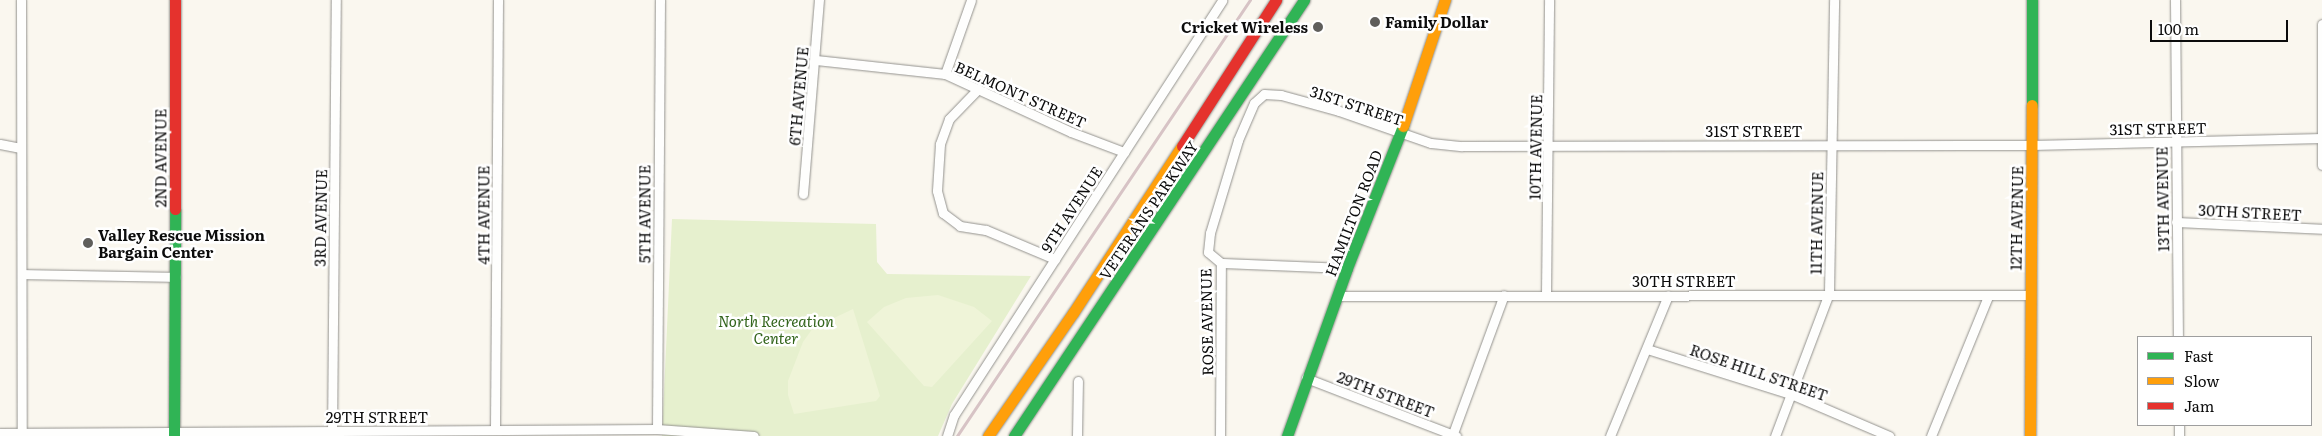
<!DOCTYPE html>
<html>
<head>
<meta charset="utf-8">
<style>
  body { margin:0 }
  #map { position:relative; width:2322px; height:436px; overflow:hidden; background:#faf7ef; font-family:Literata,serif }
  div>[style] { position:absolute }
  .green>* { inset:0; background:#e6f0ce }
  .pitch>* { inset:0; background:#eff4d8 }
  .roads { filter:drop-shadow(0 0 1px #93928e) drop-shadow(0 0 1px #93928e) }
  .street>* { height:9px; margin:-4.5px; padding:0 4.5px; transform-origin:4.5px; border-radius:4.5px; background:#fefefd }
  .fast>* { height:11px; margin:-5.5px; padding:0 5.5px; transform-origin:5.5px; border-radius:5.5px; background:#30b455 }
  .slow>* { height:11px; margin:-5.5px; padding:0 5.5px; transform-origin:5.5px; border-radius:5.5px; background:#ff9f0a }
  .jam>* { height:11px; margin:-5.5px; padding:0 5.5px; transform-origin:5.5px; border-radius:5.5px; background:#e5322d }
  .rail>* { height:2.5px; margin:-1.25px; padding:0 1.25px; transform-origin:1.25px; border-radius:1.25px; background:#d7c3c5 }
  .dots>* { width:14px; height:14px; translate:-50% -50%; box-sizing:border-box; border:2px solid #fff; border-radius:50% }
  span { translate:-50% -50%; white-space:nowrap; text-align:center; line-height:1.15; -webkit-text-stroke:5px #fff; paint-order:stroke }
  .poi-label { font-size:15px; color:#0c0c0c; font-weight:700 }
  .left { translate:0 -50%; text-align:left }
  .right { translate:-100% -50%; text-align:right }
  .street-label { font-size:15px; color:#0c0c0c }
  .park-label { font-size:15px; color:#32641b; font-style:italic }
  .legend { position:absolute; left:2137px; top:336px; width:175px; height:90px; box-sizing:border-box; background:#fff; border:1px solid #9e9e9e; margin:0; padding:6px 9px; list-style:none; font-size:15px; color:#0c0c0c }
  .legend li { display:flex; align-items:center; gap:10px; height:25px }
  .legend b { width:25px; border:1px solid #9e9e9e }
  .scale { position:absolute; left:2150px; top:20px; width:138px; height:22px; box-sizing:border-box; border:2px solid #0c0c0c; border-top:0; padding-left:6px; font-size:15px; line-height:18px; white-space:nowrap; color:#0c0c0c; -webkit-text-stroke:4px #fff; paint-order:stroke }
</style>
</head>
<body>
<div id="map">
  <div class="green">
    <div style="clip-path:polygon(672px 219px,876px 224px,877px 262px,887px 274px,1031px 276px,952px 404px,938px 436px,662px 436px)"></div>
  </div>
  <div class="pitch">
    <div style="clip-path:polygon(938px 295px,974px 307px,992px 321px,932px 387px,924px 386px,867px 322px,884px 307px,906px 298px)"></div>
    <div style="clip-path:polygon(853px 309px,880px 396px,876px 401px,794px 414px,788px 395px,788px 381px,803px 342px,813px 328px)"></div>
  </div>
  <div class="roads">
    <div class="street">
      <div style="left:21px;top:0;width:436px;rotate:89.9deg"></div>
      <div style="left:2175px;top:0;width:337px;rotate:89.5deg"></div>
      <div style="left:2322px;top:24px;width:141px;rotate:90deg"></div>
      <div style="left:816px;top:60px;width:130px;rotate:6.2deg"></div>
      <div style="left:945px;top:74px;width:139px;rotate:24.7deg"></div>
      <div style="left:1071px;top:132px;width:57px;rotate:20.7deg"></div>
      <div style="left:945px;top:74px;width:78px;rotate:-70.6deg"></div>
      <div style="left:978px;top:89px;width:42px;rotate:134deg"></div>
      <div style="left:949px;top:119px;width:27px;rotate:110deg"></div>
      <div style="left:940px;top:144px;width:47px;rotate:93.7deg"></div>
      <div style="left:937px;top:191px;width:23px;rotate:75deg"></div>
      <div style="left:943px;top:213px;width:21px;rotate:37deg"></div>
      <div style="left:960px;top:226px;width:26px;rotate:9deg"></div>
      <div style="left:986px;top:230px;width:75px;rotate:22.8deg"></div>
      <div style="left:0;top:144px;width:21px;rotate:11deg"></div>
      <div style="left:803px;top:194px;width:195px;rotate:-85.3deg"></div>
      <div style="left:2176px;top:222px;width:146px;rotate:2.7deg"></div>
      <div style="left:1221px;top:263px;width:126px;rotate:2.3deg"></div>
      <div style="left:23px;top:274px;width:153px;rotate:1.1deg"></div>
      <div style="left:1546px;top:295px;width:295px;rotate:-89.4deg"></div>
      <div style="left:1338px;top:296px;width:692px;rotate:-0.08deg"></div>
      <div style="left:1647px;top:349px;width:151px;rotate:17.4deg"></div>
      <div style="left:1791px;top:394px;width:107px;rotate:23.2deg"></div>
      <div style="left:1306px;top:378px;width:161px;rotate:21.1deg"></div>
      <div style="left:2179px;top:425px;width:11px;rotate:90deg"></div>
      <div style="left:657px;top:429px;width:429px;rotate:-89.6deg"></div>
      <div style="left:495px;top:430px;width:430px;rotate:-89.6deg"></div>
      <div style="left:0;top:433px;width:657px;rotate:-0.35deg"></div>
      <div style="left:657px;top:429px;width:97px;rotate:4.1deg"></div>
      <div style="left:332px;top:436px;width:436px;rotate:-89.5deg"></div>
      <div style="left:947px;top:436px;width:22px;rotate:-72deg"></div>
      <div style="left:954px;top:415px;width:494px;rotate:-57.1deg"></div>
      <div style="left:1077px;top:436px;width:55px;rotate:-89deg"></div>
      <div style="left:1220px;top:436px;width:173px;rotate:-89.7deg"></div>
      <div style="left:1221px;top:263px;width:17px;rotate:-140deg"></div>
      <div style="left:1208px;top:252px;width:19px;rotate:-84deg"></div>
      <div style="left:1210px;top:233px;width:97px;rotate:-73.2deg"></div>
      <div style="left:1238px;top:140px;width:40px;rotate:-66.6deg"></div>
      <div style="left:1254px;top:103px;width:13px;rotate:-42deg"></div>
      <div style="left:1264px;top:94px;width:17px;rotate:3deg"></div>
      <div style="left:1281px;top:95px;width:60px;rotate:15.4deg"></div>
      <div style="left:1339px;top:111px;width:97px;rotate:19.2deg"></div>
      <div style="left:1431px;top:143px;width:31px;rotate:6deg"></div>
      <div style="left:1462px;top:146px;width:570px;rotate:-0.1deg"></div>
      <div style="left:2032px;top:145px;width:290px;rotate:-1.4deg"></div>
      <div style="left:1452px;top:436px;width:150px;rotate:-69.8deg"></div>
      <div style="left:1610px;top:436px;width:152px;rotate:-67.6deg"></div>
      <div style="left:1775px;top:436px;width:153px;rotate:-69.3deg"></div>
      <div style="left:1829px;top:293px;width:293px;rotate:-89deg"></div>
      <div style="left:1931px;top:436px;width:151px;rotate:-67.8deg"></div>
    </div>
    <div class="fast">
      <div style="left:2032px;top:105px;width:105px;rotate:-90deg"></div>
      <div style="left:174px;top:436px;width:227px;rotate:-89.7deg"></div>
      <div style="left:1014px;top:436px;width:524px;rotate:-56.37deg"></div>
      <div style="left:1287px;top:436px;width:178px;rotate:-70.3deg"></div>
      <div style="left:1347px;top:268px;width:153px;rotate:-68.5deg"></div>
    </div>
    <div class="slow">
      <div style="left:1403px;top:126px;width:133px;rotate:-71.6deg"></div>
      <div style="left:988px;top:436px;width:150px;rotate:-55.4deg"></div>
      <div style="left:1073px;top:313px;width:199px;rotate:-56.9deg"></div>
      <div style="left:2030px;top:436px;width:331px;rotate:-89.7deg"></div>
    </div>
    <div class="jam">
      <div style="left:1182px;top:146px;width:174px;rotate:-57.2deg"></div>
      <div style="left:175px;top:209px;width:209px;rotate:-90deg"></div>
    </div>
  </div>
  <div class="rail">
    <div style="left:957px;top:436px;width:525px;rotate:-56.1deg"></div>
  </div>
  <div class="dots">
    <div style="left:1375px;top:22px;background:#5f5e5b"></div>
    <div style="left:1318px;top:27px;background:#5f5e5b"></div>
    <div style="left:88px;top:243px;background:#5f5e5b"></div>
  </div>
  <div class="poi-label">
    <span class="left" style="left:1385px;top:22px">Family Dollar</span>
    <span class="right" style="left:1308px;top:27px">Cricket Wireless</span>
    <span class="left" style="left:98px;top:243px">Valley Rescue Mission<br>Bargain Center</span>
  </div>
  <div class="street-label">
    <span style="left:1021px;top:94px;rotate:24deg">BELMONT STREET</span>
    <span style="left:798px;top:96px;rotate:-85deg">6TH AVENUE</span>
    <span style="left:1357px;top:105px;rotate:18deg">31ST STREET</span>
    <span style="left:2158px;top:128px;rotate:-1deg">31ST STREET</span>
    <span style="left:1754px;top:131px">31ST STREET</span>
    <span style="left:1535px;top:147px;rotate:-89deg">10TH AVENUE</span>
    <span style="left:160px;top:158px;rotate:-90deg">2ND AVENUE</span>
    <span style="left:2162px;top:199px;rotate:-91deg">13TH AVENUE</span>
    <span style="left:1071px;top:209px;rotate:-57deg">9TH AVENUE</span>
    <span style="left:1148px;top:210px;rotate:-56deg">VETERANS PARKWAY</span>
    <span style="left:2250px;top:212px;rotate:3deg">30TH STREET</span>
    <span style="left:1353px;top:213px;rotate:-69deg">HAMILTON ROAD</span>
    <span style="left:644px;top:214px;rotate:-90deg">5TH AVENUE</span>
    <span style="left:483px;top:215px;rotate:-90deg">4TH AVENUE</span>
    <span style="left:320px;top:218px;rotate:-89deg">3RD AVENUE</span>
    <span style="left:2016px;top:218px;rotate:-89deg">12TH AVENUE</span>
    <span style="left:1816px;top:223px;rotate:-89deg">11TH AVENUE</span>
    <span style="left:1684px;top:281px">30TH STREET</span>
    <span style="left:1206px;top:322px;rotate:-91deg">ROSE AVENUE</span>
    <span style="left:1759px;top:372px;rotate:19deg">ROSE HILL STREET</span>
    <span style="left:1386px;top:394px;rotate:21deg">29TH STREET</span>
    <span style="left:377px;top:417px">29TH STREET</span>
  </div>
  <div class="park-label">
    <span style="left:776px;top:329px">North Recreation<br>Center</span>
  </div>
  <ul class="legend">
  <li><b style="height:6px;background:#30b455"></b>Fast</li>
  <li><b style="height:6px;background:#ff9f0a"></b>Slow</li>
  <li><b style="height:6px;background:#e5322d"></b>Jam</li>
  </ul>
  <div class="scale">100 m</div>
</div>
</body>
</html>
